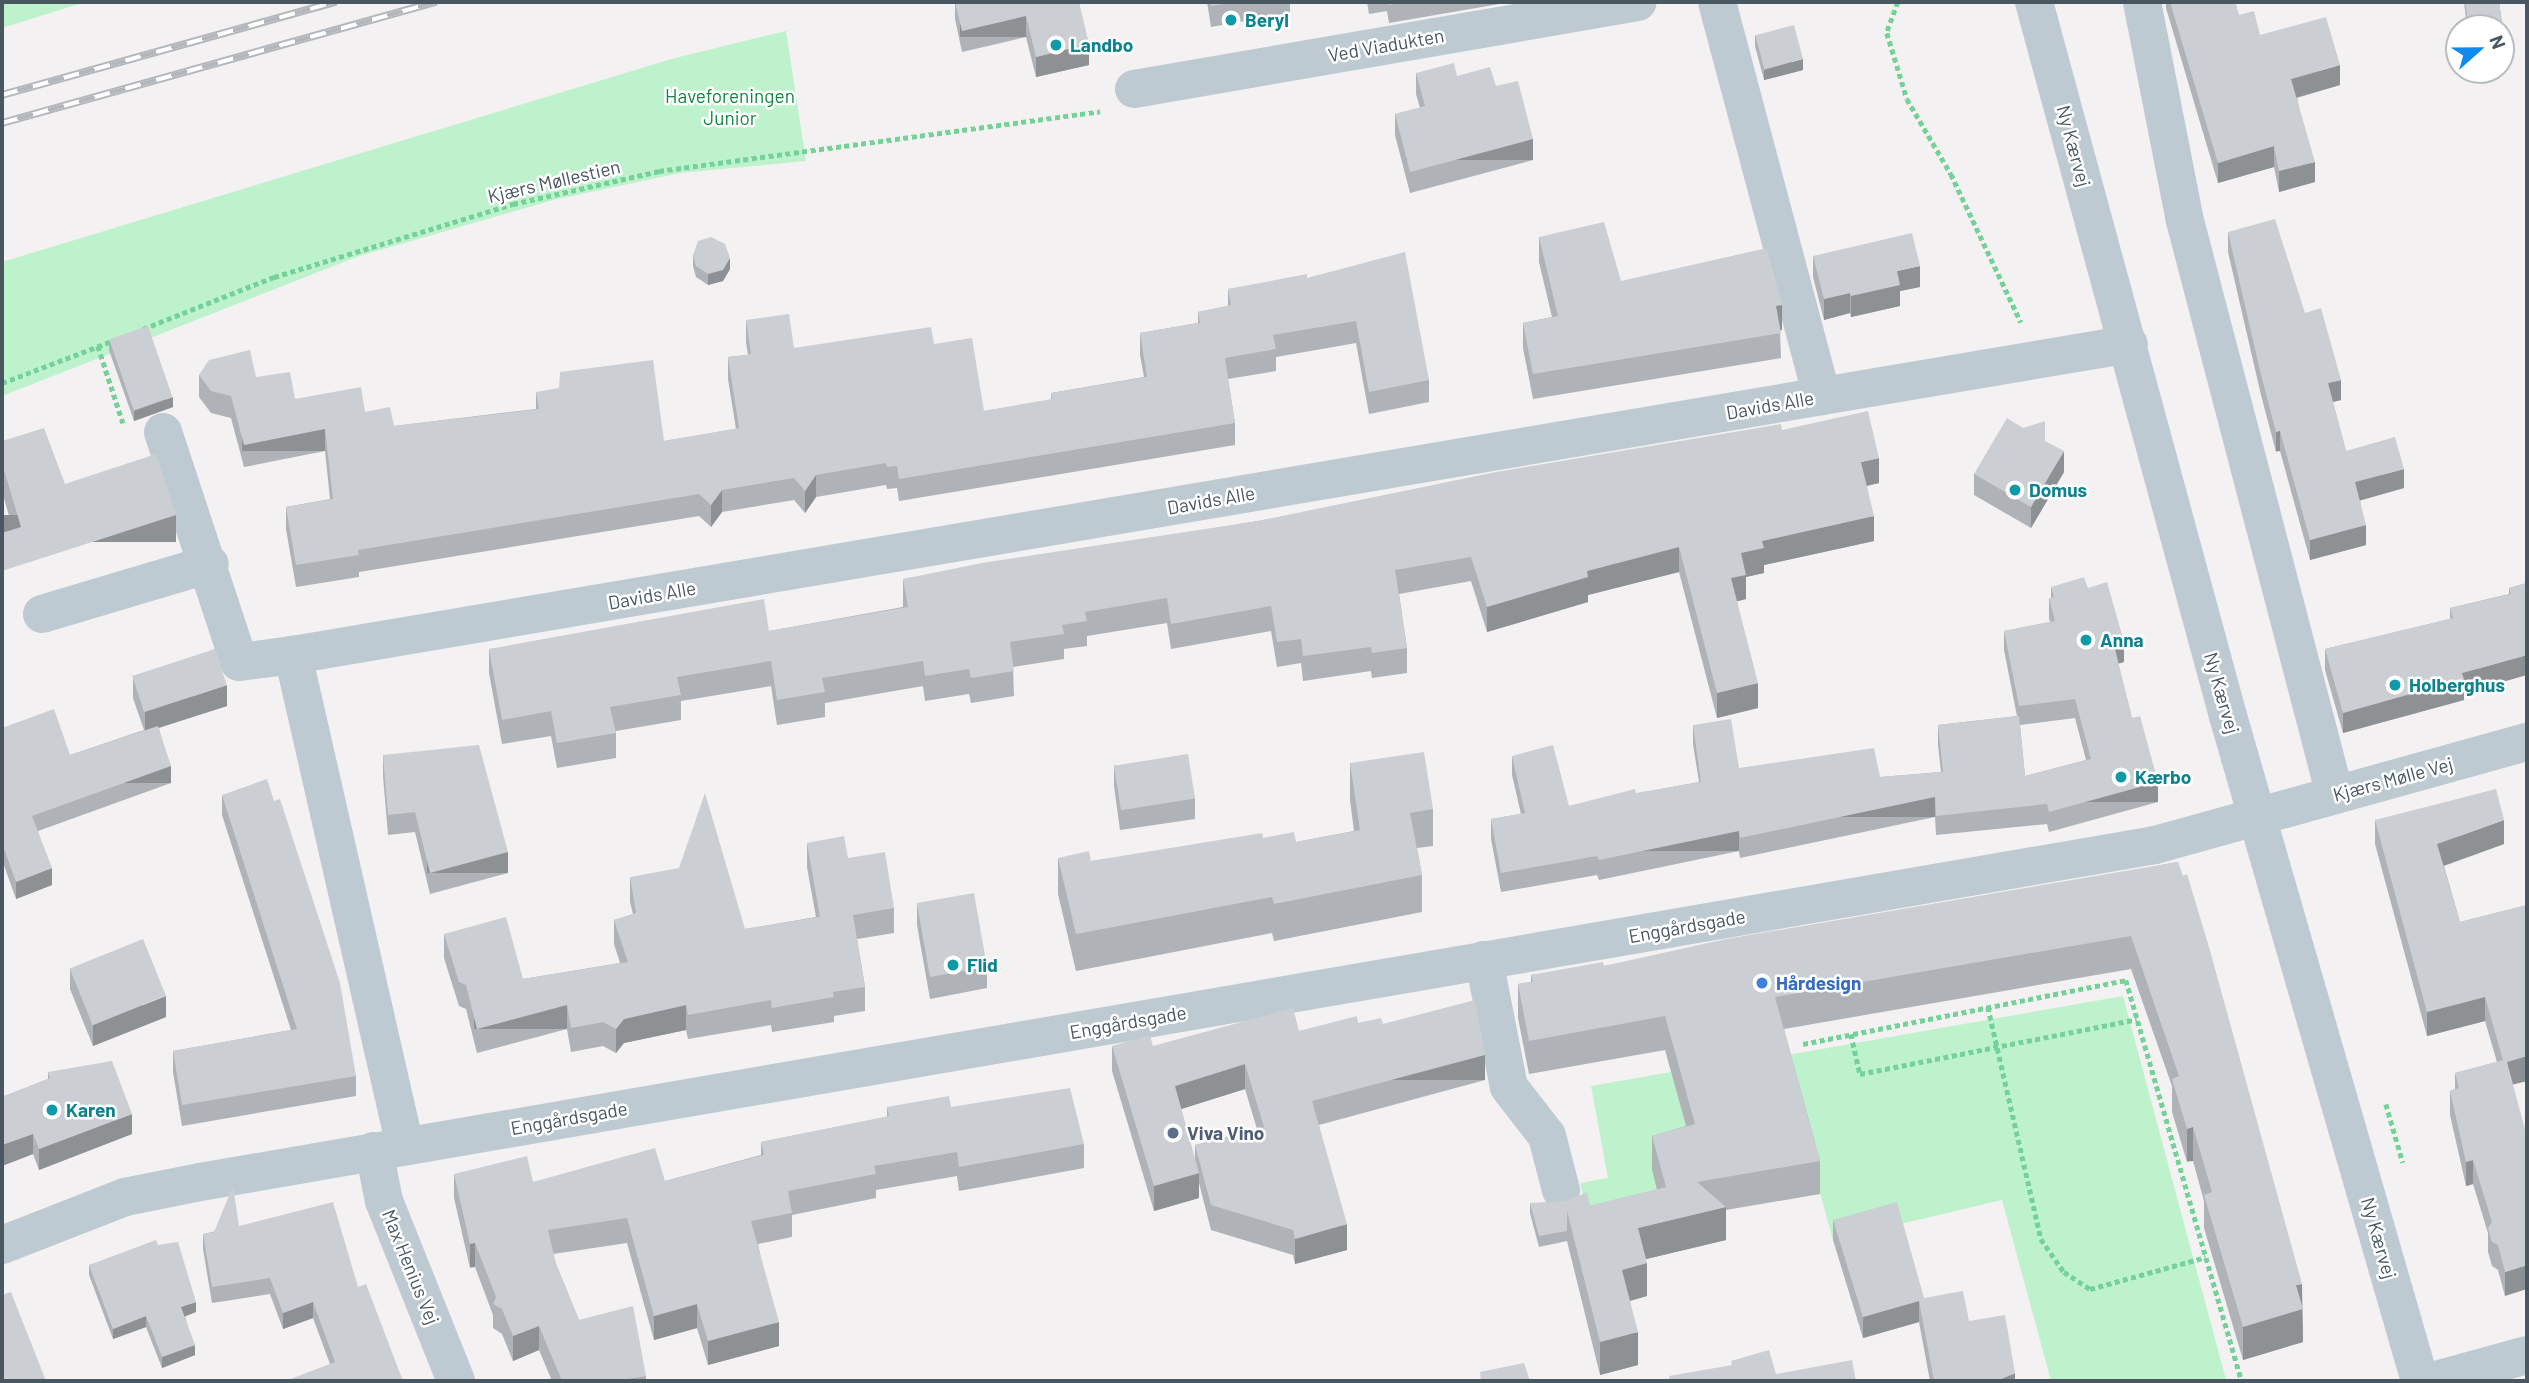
<!DOCTYPE html>
<html>
<head>
<meta charset="utf-8">
<style>
  body { margin:0 }
  #map { position:relative; width:2529px; height:1383px; overflow:hidden; background:#f3f1f1; font-family:Barlow,sans-serif }
  div>[style] { position:absolute }
  .green>* { inset:0; background:#bef2cc }
  .path>* { height:4.5px; margin-top:-2.25px; transform-origin:0; background:repeating-linear-gradient(90deg,#74d299 0 5px,transparent 0 8.5px) }
  .minor>* { height:38px; margin:-19px; padding:0 19px; transform-origin:19px; border-radius:19px; background:#becad1 }
  .rail>* { height:8px; margin-top:-4px; transform-origin:0; background:repeating-linear-gradient(90deg,#fff 0 16px,#b3b7bc 0 32px); box-sizing:border-box; border-block:2px solid #b3b7bc }
  .wall>* { inset:0; background:#afb2b6 }
  .shaded-wall>* { inset:0; background:#8e9194; transform-origin:0 0 }
  .building>* { inset:0; background:#cbcfd4; transform-origin:0 0 }
  .dots>* { width:19px; height:19px; translate:-50% -50%; box-sizing:border-box; border:4px solid #fff; border-radius:50% }
  span { translate:-50% -50%; white-space:nowrap; text-align:center; line-height:1.15; -webkit-text-stroke:5px #fff; paint-order:stroke }
  .culture-label { font-size:19px; color:#0d838f; font-weight:700 }
  .left { translate:0 -50%; text-align:left }
  .street-label { font-size:19px; color:#485760 }
  .park-label { font-size:19px; color:#138740 }
  .shop-label { font-size:19px; color:#366cbe; font-weight:700 }
  .service-label { font-size:19px; color:#4e5e75; font-weight:700 }
  .frame { position:absolute; inset:0; border:4px solid #485760; pointer-events:none }
  .north { position:absolute; left:2445px; top:14px; width:70px; height:70px; box-sizing:border-box; background:#fff; border:2px solid #b6bcbf; border-radius:50%; rotate:69deg; font-size:19px; font-weight:700; line-height:28px; text-align:center; color:#485760 }
  .north::after { content:''; display:block; margin:auto; width:24px; height:32px; background:#108aee; clip-path:polygon(50% 0,100% 100%,50% 72%,0 100%) }
</style>
</head>
<body>
<div id="map">
  <div class="green">
    <div style="clip-path:polygon(2px 2px,85px 2px,2px 28px)"></div>
    <div style="clip-path:polygon(786px 31px,806px 161px,680px 173px,553px 200px,359px 256px,2px 396px,2px 262px,675px 58px)"></div>
    <div style="clip-path:polygon(2123px 996px,2226px 1380px,2051px 1381px,2002px 1200px,1833px 1240px,1782px 1056px)"></div>
    <div style="clip-path:polygon(1671px 1072px,1695px 1157px,1666px 1221px,1593px 1236px,1580px 1183px,1608px 1178px,1591px 1086px)"></div>
  </div>
  <div class="path">
    <div style="left:1898px;top:2px;width:33px;rotate:110deg"></div>
    <div style="left:1887px;top:33px;width:69px;rotate:73.1deg"></div>
    <div style="left:1907px;top:99px;width:87px;rotate:59.6deg"></div>
    <div style="left:1951px;top:174px;width:164px;rotate:64.7deg"></div>
    <div style="left:143px;top:329px;width:141px;rotate:-21.7deg"></div>
    <div style="left:274px;top:277px;width:250px;rotate:-17deg"></div>
    <div style="left:513px;top:204px;width:150px;rotate:-12.7deg"></div>
    <div style="left:659px;top:171px;width:445px;rotate:-7.7deg"></div>
    <div style="left:98px;top:346px;width:81px;rotate:72deg"></div>
    <div style="left:2px;top:383px;width:118px;rotate:-20.9deg"></div>
    <div style="left:1988px;top:1007px;width:238px;rotate:77.1deg"></div>
    <div style="left:2041px;top:1239px;width:40px;rotate:55.1deg"></div>
    <div style="left:2064px;top:1272px;width:31px;rotate:33deg"></div>
    <div style="left:2090px;top:1289px;width:120px;rotate:-15.4deg"></div>
    <div style="left:1851px;top:1034px;width:41px;rotate:77.3deg"></div>
    <div style="left:1860px;top:1074px;width:282px;rotate:-11.2deg"></div>
    <div style="left:1803px;top:1044px;width:329px;rotate:-11.2deg"></div>
    <div style="left:2126px;top:980px;width:417px;rotate:73.9deg"></div>
    <div style="left:2386px;top:1104px;width:61px;rotate:73.9deg"></div>
  </div>
  <div class="minor">
    <div style="left:1717px;top:2px;width:408px;rotate:75.1deg"></div>
    <div style="left:2034px;top:2px;width:740px;rotate:74.8deg"></div>
    <div style="left:2228px;top:716px;width:692px;rotate:73.9deg"></div>
    <div style="left:2142px;top:2px;width:219px;rotate:78.9deg"></div>
    <div style="left:2184px;top:217px;width:597px;rotate:75.36deg"></div>
    <div style="left:1134px;top:89px;width:511px;rotate:-9.79deg"></div>
    <div style="left:163px;top:432px;width:242px;rotate:71.7deg"></div>
    <div style="left:239px;top:662px;width:54px;rotate:-7.4deg"></div>
    <div style="left:42px;top:614px;width:175px;rotate:-16.6deg"></div>
    <div style="left:1484px;top:960px;width:129px;rotate:78.9deg"></div>
    <div style="left:1509px;top:1087px;width:62px;rotate:52.2deg"></div>
    <div style="left:1547px;top:1136px;width:56px;rotate:75.5deg"></div>
    <div style="left:405px;top:1146px;width:504px;rotate:-102.85deg"></div>
    <div style="left:293px;top:655px;width:1862px;rotate:-9.61deg"></div>
    <div style="left:374px;top:1151px;width:51px;rotate:78.7deg"></div>
    <div style="left:384px;top:1201px;width:194px;rotate:68.2deg"></div>
    <div style="left:2px;top:1245px;width:132px;rotate:-21.3deg"></div>
    <div style="left:125px;top:1197px;width:76px;rotate:-11.3deg"></div>
    <div style="left:200px;top:1182px;width:1984px;rotate:-9.78deg"></div>
    <div style="left:2155px;top:845px;width:386px;rotate:-15.5deg"></div>
    <div style="left:2432px;top:1381px;width:98px;rotate:-15.3deg"></div>
  </div>
  <div class="rail">
    <div style="left:2px;top:95px;width:347px;rotate:-15.6deg"></div>
    <div style="left:2px;top:123px;width:451px;rotate:-15.6deg"></div>
  </div>
  <div class="wall">
    <div style="clip-path:polygon(955px 2px,1079px 2px,1089px 65px,1036px 77px,1026px 37px,962px 52px,955px 19px)"></div>
    <div style="clip-path:polygon(1207px 2px,1290px 2px,1290px 13px,1211px 27px)"></div>
    <div style="clip-path:polygon(1367px 2px,1511px 2px,1389px 23px,1387px 11px,1369px 14px)"></div>
    <div style="clip-path:polygon(2166px 2px,2235px 2px,2239px 15px,2260px 35px,2340px 85px,2297px 98px,2315px 182px,2279px 192px,2274px 167px,2218px 183px,2166px 8px)"></div>
    <div style="clip-path:polygon(2464px 2px,2499px 2px,2504px 36px,2504px 46px,2501px 47px,2501px 28px,2467px 28px)"></div>
    <div style="clip-path:polygon(1755px 35px,1803px 70px,1764px 80px,1755px 46px)"></div>
    <div style="clip-path:polygon(1416px 73px,1457px 76px,1496px 86px,1533px 160px,1410px 193px,1395px 135px,1395px 114px,1420px 108px,1416px 94px)"></div>
    <div style="clip-path:polygon(2228px 232px,2305px 313px,2341px 400px,2333px 402px,2346px 451px,2404px 488px,2360px 500px,2366px 545px,2310px 560px,2280px 451px,2276px 452px,2261px 395px,2228px 252px)"></div>
    <div style="clip-path:polygon(1539px 237px,1621px 281px,1782px 330px,1780px 331px,1781px 358px,1533px 399px,1523px 348px,1523px 323px,1552px 317px,1539px 262px)"></div>
    <div style="clip-path:polygon(693px 255px,730px 269px,723px 281px,708px 285px,696px 277px,693px 266px)"></div>
    <div style="clip-path:polygon(1813px 256px,1920px 287px,1900px 291px,1900px 306px,1851px 317px,1850px 313px,1824px 320px,1813px 277px)"></div>
    <div style="clip-path:polygon(1307px 278px,1429px 380px,1429px 402px,1369px 414px,1356px 343px,1276px 357px,1276px 371px,1228px 379px,1235px 423px,1235px 445px,899px 501px,897px 488px,887px 489px,886px 485px,816px 497px,805px 513px,794px 500px,722px 512px,711px 527px,699px 516px,359px 572px,359px 577px,296px 587px,286px 529px,286px 507px,330px 499px,325px 451px,244px 467px,231px 418px,211px 413px,199px 397px,199px 375px,256px 377px,295px 399px,365px 412px,394px 426px,536px 409px,536px 392px,664px 441px,736px 429px,728px 379px,728px 357px,748px 355px,746px 342px,746px 320px,794px 348px,934px 344px,984px 411px,1051px 400px,1051px 393px,1144px 377px,1140px 355px,1140px 333px,1198px 323px,1198px 312px,1228px 306px,1228px 289px)"></div>
    <div style="clip-path:polygon(109px 340px,173px 407px,134px 421px,109px 350px)"></div>
    <div style="clip-path:polygon(1782px 430px,1879px 483px,1867px 486px,1874px 541px,1764px 565px,1764px 573px,1746px 577px,1746px 599px,1737px 601px,1758px 708px,1717px 718px,1679px 572px,1588px 595px,1588px 602px,1487px 632px,1471px 581px,1399px 594px,1407px 648px,1407px 673px,1372px 678px,1371px 671px,1303px 681px,1301px 663px,1277px 667px,1271px 631px,1171px 649px,1167px 623px,1087px 636px,1087px 646px,1064px 649px,1064px 659px,1013px 667px,1014px 696px,971px 703px,969px 694px,925px 701px,923px 686px,825px 703px,825px 717px,777px 725px,771px 686px,681px 701px,681px 720px,616px 731px,616px 758px,557px 768px,551px 736px,502px 744px,489px 673px,489px 649px,769px 631px,903px 607px,903px 579px,1258px 521px)"></div>
    <div style="clip-path:polygon(2px 441px,65px 484px,176px 542px,13px 530px,2px 491px)"></div>
    <div style="clip-path:polygon(2045px 441px,2064px 472px,2031px 528px,1974px 495px,1974px 474px)"></div>
    <div style="clip-path:polygon(2527px 583px,2464px 693px,2464px 700px,2343px 733px,2325px 670px,2325px 649px,2450px 619px,2450px 608px,2509px 594px,2509px 588px)"></div>
    <div style="clip-path:polygon(evenodd,2051px 587px,2088px 588px,2124px 662px,2118px 663px,2132px 718px,2158px 802px,2049px 832px,2047px 824px,1936px 835px,1935px 817px,1740px 858px,1739px 851px,1599px 880px,1597px 875px,1501px 892px,1491px 839px,1491px 819px,1521px 814px,1512px 775px,1512px 756px,1569px 806px,1699px 782px,1693px 744px,1693px 725px,1739px 768px,1880px 777px,1941px 772px,1938px 745px,1938px 725px,2017px 716px,2004px 650px,2004px 631px,2050px 622px,2049px 618px,2049px 598px,2051px 598px,2051px 587px,2075px 718px,2086px 760px,2025px 776px,2020px 725px,2075px 718px)"></div>
    <div style="clip-path:polygon(133px 678px,227px 706px,159px 728px,171px 783px,38px 831px,52px 885px,16px 899px,2px 860px,2px 728px,70px 755px,144px 730px,133px 698px)"></div>
    <div style="clip-path:polygon(383px 755px,508px 873px,430px 894px,415px 832px,388px 835px,383px 776px)"></div>
    <div style="clip-path:polygon(1350px 763px,1433px 809px,1433px 846px,1417px 848px,1422px 875px,1422px 912px,1274px 941px,1272px 933px,1076px 971px,1058px 894px,1058px 858px,1091px 861px,1263px 838px,1296px 842px,1354px 831px,1350px 800px)"></div>
    <div style="clip-path:polygon(1114px 765px,1195px 798px,1195px 819px,1120px 830px,1114px 786px)"></div>
    <div style="clip-path:polygon(222px 795px,356px 1076px,356px 1096px,182px 1126px,173px 1072px,173px 1051px,291px 1030px,222px 815px)"></div>
    <div style="clip-path:polygon(2375px 820px,2504px 844px,2444px 866px,2460px 922px,2527px 905px,2527px 1081px,2513px 1084px,2505px 1296px,2498px 1270px,2492px 1266px,2488px 1252px,2488px 1233px,2473px 1184px,2466px 1186px,2450px 1115px,2450px 1091px,2455px 1089px,2455px 1073px,2497px 1062px,2485px 1021px,2427px 1036px,2375px 844px)"></div>
    <div style="clip-path:polygon(807px 843px,848px 858px,894px 908px,894px 933px,857px 939px,865px 987px,865px 1011px,834px 1016px,834px 1022px,772px 1032px,771px 1025px,688px 1039px,686px 1030px,624px 1043px,616px 1053px,603px 1046px,571px 1052px,567px 1029px,477px 1053px,466px 1009px,459px 1006px,444px 958px,444px 934px,523px 979px,620px 963px,614px 944px,614px 920px,633px 914px,630px 902px,630px 877px,745px 929px,816px 917px,807px 867px)"></div>
    <div style="clip-path:polygon(2178px 862px,2302px 1306px,2303px 1342px,2243px 1360px,2204px 1228px,2204px 1201px,2193px 1161px,2187px 1162px,2172px 1112px,2172px 1086px,2131px 969px,1784px 1029px,1820px 1161px,1820px 1194px,1726px 1210px,1726px 1240px,1646px 1259px,1647px 1296px,1630px 1301px,1638px 1365px,1600px 1375px,1567px 1241px,1539px 1247px,1530px 1213px,1530px 1203px,1590px 1206px,1657px 1190px,1652px 1169px,1652px 1136px,1686px 1126px,1665px 1050px,1529px 1074px,1518px 1018px,1518px 984px,1531px 982px,1531px 975px,1604px 966px)"></div>
    <div style="clip-path:polygon(917px 904px,987px 967px,987px 988px,930px 999px,917px 925px)"></div>
    <div style="clip-path:polygon(70px 968px,166px 1017px,93px 1046px,70px 989px)"></div>
    <div style="clip-path:polygon(evenodd,1358px 1023px,1383px 1024px,1485px 1080px,1319px 1125px,1347px 1250px,1295px 1264px,1293px 1255px,1211px 1230px,1199px 1183px,1199px 1198px,1154px 1211px,1112px 1071px,1112px 1046px,1153px 1046px,1299px 1031px,1358px 1023px,1245px 1089px,1257px 1129px,1195px 1145px,1195px 1161px,1181px 1109px,1245px 1089px)"></div>
    <div style="clip-path:polygon(48px 1072px,132px 1134px,39px 1170px,33px 1154px,2px 1166px,2px 1097px,48px 1079px)"></div>
    <div style="clip-path:polygon(887px 1107px,951px 1107px,1084px 1144px,1084px 1168px,959px 1191px,957px 1176px,876px 1190px,876px 1198px,792px 1215px,792px 1237px,758px 1244px,779px 1346px,708px 1365px,697px 1328px,654px 1340px,627px 1243px,553px 1254px,556px 1264px,579px 1320px,646px 1376px,646px 1381px,552px 1381px,539px 1350px,513px 1361px,502px 1334px,493px 1328px,493px 1315px,475px 1267px,470px 1268px,454px 1198px,454px 1174px,533px 1182px,665px 1181px,761px 1155px,761px 1142px,887px 1117px)"></div>
    <div style="clip-path:polygon(1833px 1220px,1924px 1298px,1969px 1321px,2015px 1381px,1930px 1381px,1919px 1322px,1863px 1338px,1833px 1240px)"></div>
    <div style="clip-path:polygon(239px 1226px,358px 1287px,403px 1381px,330px 1364px,313px 1318px,283px 1329px,270px 1294px,212px 1303px,203px 1249px,203px 1234px)"></div>
    <div style="clip-path:polygon(158px 1245px,196px 1312px,185px 1316px,195px 1355px,162px 1368px,146px 1327px,113px 1339px,89px 1275px,89px 1265px)"></div>
  </div>
  <div class="shaded-wall">
    <div style="left:1026px;top:16px;width:21px;height:66px;rotate:90deg"></div>
    <div style="clip-path:polygon(1089px 44px,1089px 65px,1036px 77px,1036px 57px)"></div>
    <div style="clip-path:polygon(1803px 59px,1803px 70px,1764px 80px,1764px 70px)"></div>
    <div style="clip-path:polygon(2340px 65px,2340px 85px,2291px 99px,2291px 79px)"></div>
    <div style="left:1533px;top:139px;width:21px;height:127px;rotate:90deg"></div>
    <div style="clip-path:polygon(2274px 146px,2274px 167px,2218px 183px,2218px 163px)"></div>
    <div style="clip-path:polygon(2315px 162px,2315px 182px,2279px 192px,2279px 171px)"></div>
    <div style="clip-path:polygon(730px 258px,730px 269px,723px 281px,708px 285px,708px 274px)"></div>
    <div style="clip-path:polygon(1920px 266px,1920px 287px,1900px 291px,1900px 306px,1851px 317px,1851px 296px,1897px 271px)"></div>
    <div style="clip-path:polygon(1850px 293px,1850px 313px,1824px 320px,1824px 299px)"></div>
    <div style="left:1782px;top:305px;width:25px;height:6px;rotate:90deg"></div>
    <div style="clip-path:polygon(2341px 380px,2341px 400px,2328px 403px,2328px 383px)"></div>
    <div style="clip-path:polygon(173px 397px,173px 407px,134px 421px,134px 411px)"></div>
    <div style="left:325px;top:429px;width:22px;height:83px;rotate:90deg"></div>
    <div style="left:2280px;top:431px;width:20px;height:4px;rotate:90deg"></div>
    <div style="clip-path:polygon(2064px 451px,2064px 472px,2031px 528px,2031px 507px)"></div>
    <div style="clip-path:polygon(1879px 458px,1879px 483px,1861px 487px,1861px 462px)"></div>
    <div style="clip-path:polygon(2404px 469px,2404px 488px,2355px 502px,2355px 482px)"></div>
    <div style="clip-path:polygon(816px 475px,816px 497px,805px 513px,805px 491px)"></div>
    <div style="clip-path:polygon(722px 490px,722px 512px,711px 527px,711px 505px)"></div>
    <div style="left:176px;top:515px;width:27px;height:183px;rotate:90deg"></div>
    <div style="clip-path:polygon(1874px 516px,1874px 541px,1764px 565px,1764px 573px,1746px 577px,1746px 599px,1731px 603px,1731px 578px,1741px 553px,1762px 541px)"></div>
    <div style="clip-path:polygon(2366px 525px,2366px 545px,2310px 560px,2310px 540px)"></div>
    <div style="clip-path:polygon(1679px 547px,1679px 572px,1588px 595px,1588px 602px,1487px 632px,1487px 607px,1587px 571px)"></div>
    <div style="clip-path:polygon(2124px 642px,2124px 662px,2114px 665px,2114px 645px)"></div>
    <div style="clip-path:polygon(2527px 655px,2527px 675px,2464px 693px,2464px 700px,2343px 733px,2343px 713px,2462px 673px)"></div>
    <div style="clip-path:polygon(1758px 683px,1758px 708px,1717px 718px,1717px 693px)"></div>
    <div style="clip-path:polygon(227px 685px,227px 706px,145px 732px,145px 712px)"></div>
    <div style="left:171px;top:766px;width:17px;height:148px;rotate:90deg"></div>
    <div style="left:2158px;top:782px;width:20px;height:113px;rotate:90deg"></div>
    <div style="left:1935px;top:797px;width:20px;height:199px;rotate:90deg"></div>
    <div style="clip-path:polygon(2504px 820px,2504px 844px,2437px 868px,2437px 844px)"></div>
    <div style="left:1739px;top:831px;width:20px;height:143px;rotate:90deg"></div>
    <div style="left:508px;top:852px;width:21px;height:81px;rotate:90deg"></div>
    <div style="clip-path:polygon(52px 868px,52px 885px,16px 899px,16px 882px)"></div>
    <div style="clip-path:polygon(166px 996px,166px 1017px,93px 1046px,93px 1025px)"></div>
    <div style="clip-path:polygon(2485px 997px,2485px 1021px,2427px 1036px,2427px 1012px)"></div>
    <div style="left:567px;top:1005px;width:24px;height:93px;rotate:90deg"></div>
    <div style="clip-path:polygon(686px 1005px,686px 1030px,624px 1043px,616px 1053px,616px 1029px,624px 1019px)"></div>
    <div style="left:1485px;top:1055px;width:25px;height:179px;rotate:90deg"></div>
    <div style="clip-path:polygon(2527px 1056px,2527px 1081px,2507px 1086px,2507px 1062px)"></div>
    <div style="clip-path:polygon(1245px 1064px,1245px 1089px,1175px 1111px,1175px 1086px)"></div>
    <div style="clip-path:polygon(132px 1114px,132px 1134px,39px 1170px,39px 1149px)"></div>
    <div style="left:2193px;top:1127px;width:34px;height:6px;rotate:90deg"></div>
    <div style="clip-path:polygon(33px 1134px,33px 1154px,2px 1166px,2px 1145px)"></div>
    <div style="clip-path:polygon(2473px 1160px,2473px 1184px,2466px 1186px,2466px 1162px)"></div>
    <div style="clip-path:polygon(1199px 1173px,1199px 1198px,1154px 1211px,1154px 1186px)"></div>
    <div style="clip-path:polygon(1726px 1207px,1726px 1240px,1638px 1261px,1638px 1228px)"></div>
    <div style="clip-path:polygon(1347px 1224px,1347px 1250px,1295px 1264px,1295px 1239px)"></div>
    <div style="left:475px;top:1243px;width:24px;height:5px;rotate:90deg"></div>
    <div style="clip-path:polygon(1647px 1263px,1647px 1296px,1622px 1303px,1622px 1270px)"></div>
    <div style="clip-path:polygon(2527px 1265px,2527px 1289px,2505px 1296px,2505px 1272px)"></div>
    <div style="clip-path:polygon(2302px 1284px,2303px 1342px,2243px 1360px,2243px 1327px,2296px 1285px)"></div>
    <div style="clip-path:polygon(1919px 1301px,1919px 1322px,1863px 1338px,1863px 1317px)"></div>
    <div style="clip-path:polygon(196px 1302px,196px 1312px,181px 1318px,181px 1307px)"></div>
    <div style="clip-path:polygon(313px 1302px,313px 1318px,283px 1329px,283px 1313px)"></div>
    <div style="clip-path:polygon(697px 1304px,697px 1328px,654px 1340px,654px 1316px)"></div>
    <div style="clip-path:polygon(146px 1316px,146px 1327px,113px 1339px,113px 1329px)"></div>
    <div style="clip-path:polygon(779px 1322px,779px 1346px,708px 1365px,708px 1341px)"></div>
    <div style="clip-path:polygon(539px 1326px,539px 1350px,513px 1361px,513px 1336px)"></div>
    <div style="clip-path:polygon(1638px 1332px,1638px 1365px,1600px 1375px,1600px 1342px)"></div>
    <div style="clip-path:polygon(195px 1345px,195px 1355px,162px 1368px,162px 1357px)"></div>
    <div style="clip-path:polygon(2015px 1373px,2015px 1381px,1997px 1381px)"></div>
  </div>
  <div class="building">
    <div style="clip-path:polygon(955px 2px,1079px 2px,1089px 44px,1036px 57px,1026px 16px,962px 31px)"></div>
    <div style="clip-path:polygon(1211px 2px,1236px 2px,1211px 6px)"></div>
    <div style="clip-path:polygon(1389px 2px,1406px 2px,1389px 5px)"></div>
    <div style="clip-path:polygon(2170px 2px,2235px 2px,2239px 15px,2254px 11px,2260px 35px,2326px 17px,2340px 65px,2291px 79px,2315px 162px,2279px 171px,2274px 146px,2218px 163px)"></div>
    <div style="clip-path:polygon(2465px 2px,2499px 2px,2504px 36px,2501px 36px,2501px 28px,2469px 28px)"></div>
    <div style="left:1794px;top:25px;width:35px;height:40px;rotate:75deg"></div>
    <div style="clip-path:polygon(1454px 63px,1457px 76px,1490px 67px,1496px 86px,1518px 81px,1533px 139px,1410px 172px,1395px 114px,1425px 106px,1416px 73px)"></div>
    <div style="clip-path:polygon(2275px 219px,2305px 313px,2321px 308px,2341px 380px,2328px 383px,2346px 451px,2395px 437px,2404px 469px,2355px 482px,2366px 525px,2310px 540px,2280px 431px,2276px 432px,2261px 375px,2228px 232px)"></div>
    <div style="clip-path:polygon(1604px 222px,1621px 281px,1767px 248px,1782px 305px,1776px 306px,1781px 333px,1533px 374px,1523px 323px,1558px 316px,1539px 237px)"></div>
    <div style="clip-path:polygon(1912px 233px,1920px 266px,1897px 271px,1900px 285px,1851px 296px,1850px 293px,1824px 299px,1813px 256px)"></div>
    <div style="clip-path:polygon(711px 237px,725px 244px,730px 258px,723px 270px,708px 274px,696px 266px,693px 255px,698px 241px)"></div>
    <div style="clip-path:polygon(1405px 252px,1429px 380px,1369px 392px,1356px 321px,1273px 335px,1276px 349px,1225px 358px,1235px 423px,899px 479px,897px 466px,887px 467px,886px 463px,816px 475px,805px 491px,794px 478px,722px 490px,711px 505px,699px 494px,358px 550px,359px 555px,296px 565px,286px 507px,333px 499px,325px 429px,244px 445px,231px 396px,211px 391px,199px 375px,209px 360px,250px 350px,256px 377px,290px 372px,295px 399px,361px 387px,365px 412px,390px 407px,394px 426px,539px 409px,536px 392px,559px 388px,560px 372px,653px 360px,664px 441px,739px 428px,728px 357px,751px 354px,746px 320px,789px 314px,794px 348px,931px 327px,934px 344px,972px 338px,984px 411px,1052px 399px,1051px 393px,1147px 377px,1140px 333px,1200px 323px,1198px 312px,1231px 305px,1228px 289px,1307px 274px,1307px 278px)"></div>
    <div style="left:148px;top:326px;width:75px;height:41px;rotate:71deg"></div>
    <div style="clip-path:polygon(1868px 411px,1879px 458px,1861px 462px,1874px 516px,1762px 541px,1764px 548px,1741px 553px,1746px 575px,1731px 578px,1758px 683px,1717px 693px,1679px 547px,1587px 571px,1588px 577px,1487px 607px,1471px 557px,1395px 570px,1407px 648px,1372px 653px,1371px 647px,1303px 656px,1301px 639px,1277px 642px,1271px 606px,1171px 624px,1167px 598px,1085px 612px,1087px 621px,1062px 625px,1064px 634px,1010px 642px,1014px 671px,971px 678px,969px 669px,925px 676px,923px 661px,822px 678px,825px 692px,777px 700px,771px 661px,677px 677px,681px 695px,610px 707px,616px 733px,557px 743px,551px 711px,502px 720px,489px 649px,764px 599px,769px 631px,908px 607px,903px 579px,982px 563px,1258px 521px,1496px 472px,1781px 424px,1782px 430px)"></div>
    <div style="clip-path:polygon(2007px 418px,2023px 428px,2045px 421px,2045px 441px,2064px 451px,2031px 507px,1974px 474px)"></div>
    <div style="clip-path:polygon(44px 428px,65px 484px,156px 454px,176px 515px,2px 571px,2px 533px,21px 527px,2px 463px,2px 441px)"></div>
    <div style="clip-path:polygon(2084px 577px,2088px 588px,2107px 582px,2124px 642px,2114px 645px,2132px 718px,2140px 716px,2158px 782px,2049px 812px,2047px 804px,1936px 816px,1935px 797px,1740px 838px,1739px 831px,1599px 860px,1597px 856px,1501px 873px,1491px 819px,1525px 813px,1512px 756px,1553px 745px,1569px 806px,1635px 789px,1636px 793px,1701px 782px,1693px 725px,1731px 719px,1739px 768px,1874px 748px,1880px 777px,1943px 772px,1938px 725px,2019px 716px,2025px 776px,2091px 759px,2075px 699px,2019px 706px,2004px 631px,2055px 621px,2049px 598px,2054px 597px,2051px 587px)"></div>
    <div style="clip-path:polygon(2527px 583px,2527px 655px,2462px 673px,2464px 679px,2343px 713px,2325px 649px,2453px 618px,2450px 608px,2511px 594px,2509px 588px)"></div>
    <div style="left:215px;top:649px;width:38px;height:87px;rotate:72deg"></div>
    <div style="clip-path:polygon(54px 709px,70px 755px,158px 726px,171px 766px,32px 816px,52px 868px,16px 882px,2px 843px,2px 728px)"></div>
    <div style="clip-path:polygon(479px 745px,508px 852px,430px 873px,415px 812px,388px 815px,383px 755px)"></div>
    <div style="clip-path:polygon(1424px 752px,1433px 809px,1410px 813px,1422px 875px,1274px 904px,1272px 897px,1076px 934px,1058px 858px,1089px 851px,1091px 861px,1262px 833px,1263px 838px,1294px 832px,1296px 842px,1360px 830px,1350px 763px)"></div>
    <div style="left:1188px;top:754px;width:45px;height:75px;rotate:81deg"></div>
    <div style="clip-path:polygon(267px 779px,274px 801px,280px 799px,340px 983px,356px 1076px,182px 1105px,173px 1051px,297px 1029px,222px 795px)"></div>
    <div style="clip-path:polygon(2496px 789px,2504px 820px,2437px 844px,2460px 922px,2527px 905px,2527px 1056px,2507px 1062px,2527px 1137px,2527px 1265px,2505px 1272px,2498px 1245px,2492px 1242px,2488px 1228px,2492px 1222px,2473px 1160px,2466px 1162px,2450px 1091px,2459px 1088px,2455px 1073px,2503px 1060px,2485px 997px,2427px 1012px,2375px 820px)"></div>
    <div style="clip-path:polygon(705px 793px,745px 929px,820px 917px,807px 843px,844px 836px,848px 858px,885px 852px,894px 908px,853px 915px,865px 987px,833px 992px,834px 997px,772px 1008px,771px 1000px,688px 1015px,686px 1005px,624px 1019px,616px 1029px,603px 1022px,571px 1028px,567px 1005px,477px 1029px,466px 985px,459px 982px,444px 934px,506px 917px,523px 979px,628px 962px,614px 920px,636px 913px,630px 877px,679px 868px)"></div>
    <div style="clip-path:polygon(2178px 862px,2183px 876px,2187px 874px,2209px 947px,2302px 1284px,2296px 1285px,2303px 1309px,2243px 1327px,2204px 1195px,2212px 1192px,2193px 1127px,2187px 1129px,2172px 1079px,2179px 1076px,2131px 936px,1775px 997px,1820px 1161px,1697px 1182px,1726px 1207px,1638px 1228px,1647px 1263px,1622px 1270px,1638px 1332px,1600px 1342px,1567px 1211px,1666px 1187px,1652px 1136px,1695px 1124px,1665px 1016px,1529px 1041px,1518px 984px,1533px 982px,1531px 975px,1603px 962px,1604px 966px,1726px 939px)"></div>
    <div style="left:974px;top:893px;width:75px;height:58px;rotate:80deg"></div>
    <div style="left:143px;top:939px;width:61px;height:79px;rotate:68deg"></div>
    <div style="clip-path:polygon(1475px 1000px,1485px 1055px,1312px 1101px,1347px 1224px,1295px 1239px,1293px 1230px,1211px 1205px,1195px 1145px,1264px 1127px,1245px 1064px,1175px 1086px,1199px 1173px,1154px 1186px,1112px 1046px,1150px 1035px,1153px 1046px,1293px 1008px,1299px 1031px,1357px 1016px,1358px 1023px,1381px 1018px,1383px 1024px)"></div>
    <div style="clip-path:polygon(112px 1061px,132px 1114px,39px 1149px,33px 1134px,2px 1145px,2px 1097px,50px 1078px,48px 1072px)"></div>
    <div style="clip-path:polygon(1070px 1088px,1084px 1144px,959px 1167px,957px 1152px,874px 1166px,876px 1174px,788px 1191px,792px 1213px,751px 1221px,779px 1322px,708px 1341px,697px 1304px,654px 1316px,627px 1218px,548px 1230px,556px 1264px,579px 1320px,633px 1306px,646px 1376px,615px 1381px,562px 1381px,539px 1326px,513px 1336px,502px 1309px,493px 1304px,496px 1297px,475px 1243px,470px 1244px,454px 1174px,527px 1156px,533px 1182px,655px 1148px,665px 1181px,764px 1155px,761px 1142px,889px 1116px,887px 1107px,949px 1096px,951px 1107px)"></div>
    <div style="clip-path:polygon(233px 1186px,239px 1226px,333px 1202px,358px 1287px,366px 1284px,403px 1381px,288px 1381px,288px 1380px,335px 1362px,313px 1302px,283px 1313px,270px 1278px,212px 1287px,203px 1234px,214px 1232px)"></div>
    <div style="clip-path:polygon(1587px 1192px,1590px 1206px,1567px 1211px,1567px 1231px,1539px 1236px,1530px 1203px,1566px 1201px)"></div>
    <div style="clip-path:polygon(1897px 1202px,1924px 1298px,1963px 1291px,1969px 1321px,2005px 1315px,2015px 1373px,1997px 1381px,1934px 1381px,1919px 1301px,1863px 1317px,1833px 1220px)"></div>
    <div style="clip-path:polygon(156px 1240px,158px 1245px,178px 1242px,196px 1302px,181px 1307px,195px 1345px,162px 1357px,146px 1316px,113px 1329px,89px 1265px)"></div>
    <div style="clip-path:polygon(11px 1292px,46px 1381px,2px 1381px,2px 1295px)"></div>
    <div style="clip-path:polygon(1769px 1350px,1776px 1374px,1852px 1360px,1856px 1381px,1670px 1381px,1669px 1376px,1732px 1365px,1731px 1361px)"></div>
    <div style="clip-path:polygon(1524px 1363px,1530px 1381px,1481px 1381px,1480px 1372px)"></div>
  </div>
  <div class="dots">
    <div style="left:1231px;top:20px;background:#0f9aa8"></div>
    <div style="left:1056px;top:45px;background:#0f9aa8"></div>
    <div style="left:2015px;top:490px;background:#0f9aa8"></div>
    <div style="left:2086px;top:640px;background:#0f9aa8"></div>
    <div style="left:2395px;top:685px;background:#0f9aa8"></div>
    <div style="left:2121px;top:777px;background:#0f9aa8"></div>
    <div style="left:953px;top:965px;background:#0f9aa8"></div>
    <div style="left:1762px;top:983px;background:#3f7fe0"></div>
    <div style="left:52px;top:1110px;background:#0f9aa8"></div>
    <div style="left:1173px;top:1133px;background:#5c6f8a"></div>
  </div>
  <div class="culture-label">
    <span class="left" style="left:1245px;top:20px">Beryl</span>
    <span class="left" style="left:1070px;top:45px">Landbo</span>
    <span class="left" style="left:2029px;top:490px">Domus</span>
    <span class="left" style="left:2100px;top:640px">Anna</span>
    <span class="left" style="left:2409px;top:685px">Holberghus</span>
    <span class="left" style="left:2135px;top:777px">Kærbo</span>
    <span class="left" style="left:967px;top:965px">Flid</span>
    <span class="left" style="left:66px;top:1110px">Karen</span>
  </div>
  <div class="street-label">
    <span style="left:1386px;top:45px;rotate:-10deg">Ved Viadukten</span>
    <span style="left:2074px;top:146px;rotate:75deg">Ny Kærvej</span>
    <span style="left:554px;top:181px;rotate:-13deg">Kjærs Møllestien</span>
    <span style="left:1770px;top:405px;rotate:-10deg">Davids Alle</span>
    <span style="left:1211px;top:500px;rotate:-10deg">Davids Alle</span>
    <span style="left:652px;top:595px;rotate:-10deg">Davids Alle</span>
    <span style="left:2222px;top:693px;rotate:74deg">Ny Kærvej</span>
    <span style="left:2393px;top:779px;rotate:-15deg">Kjærs Mølle Vej</span>
    <span style="left:1687px;top:926px;rotate:-10deg">Enggårdsgade</span>
    <span style="left:1128px;top:1022px;rotate:-10deg">Enggårdsgade</span>
    <span style="left:569px;top:1118px;rotate:-10deg">Enggårdsgade</span>
    <span style="left:2379px;top:1238px;rotate:74deg">Ny Kærvej</span>
    <span style="left:411px;top:1267px;rotate:68deg">Max Henius Vej</span>
  </div>
  <div class="park-label">
    <span style="left:730px;top:107px">Haveforeningen<br>Junior</span>
  </div>
  <div class="shop-label">
    <span class="left" style="left:1776px;top:983px">Hårdesign</span>
  </div>
  <div class="service-label">
    <span class="left" style="left:1187px;top:1133px">Viva Vino</span>
  </div>
  <div class="frame"></div>
  <div class="north">N</div>
</div>
</body>
</html>
